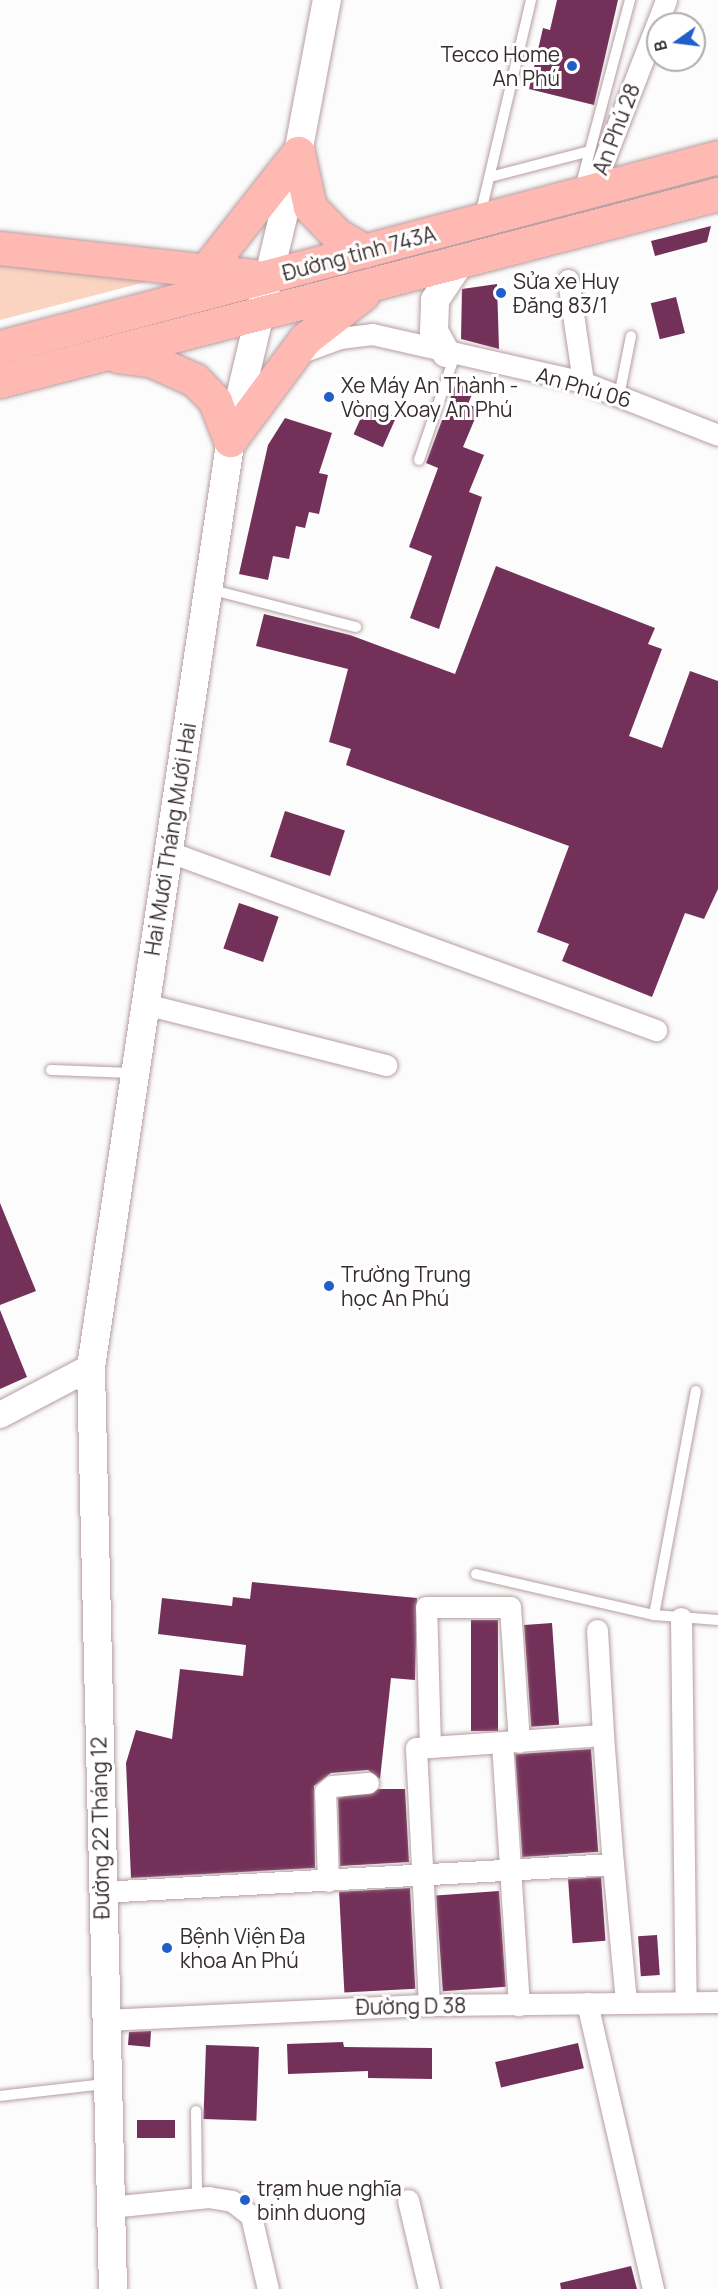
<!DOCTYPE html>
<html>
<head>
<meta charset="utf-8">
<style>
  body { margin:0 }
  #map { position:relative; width:718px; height:2289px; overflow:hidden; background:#fbfcfb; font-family:Manrope,sans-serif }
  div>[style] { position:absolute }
  .green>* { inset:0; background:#fad4c1 }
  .building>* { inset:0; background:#73315a; transform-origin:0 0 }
  .roads { filter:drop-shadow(0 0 2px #b69da2) drop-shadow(0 0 2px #b69da2) }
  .service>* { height:10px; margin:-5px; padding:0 5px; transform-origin:5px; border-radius:5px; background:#fff }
  .minor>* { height:21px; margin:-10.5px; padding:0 10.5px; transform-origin:10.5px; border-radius:10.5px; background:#fff }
  .tertiary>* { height:26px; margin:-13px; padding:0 13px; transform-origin:13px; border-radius:13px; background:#fff }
  .secondary>* { height:28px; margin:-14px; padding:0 14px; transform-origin:14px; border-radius:14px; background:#fff }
  .primary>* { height:33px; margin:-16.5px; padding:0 16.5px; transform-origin:16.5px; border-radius:16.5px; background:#feb9b3 }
  .dots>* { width:16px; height:16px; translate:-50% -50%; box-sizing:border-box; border:3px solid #fff; border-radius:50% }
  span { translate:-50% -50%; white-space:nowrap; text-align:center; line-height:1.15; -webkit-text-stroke:6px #fff; paint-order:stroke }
  .poi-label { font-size:21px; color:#372d2f }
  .right { translate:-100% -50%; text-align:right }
  .left { translate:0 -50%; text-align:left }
  .street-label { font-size:21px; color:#372d2f }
  .north { position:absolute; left:646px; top:12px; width:60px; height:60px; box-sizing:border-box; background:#fff; border:2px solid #afabac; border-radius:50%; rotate:256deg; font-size:16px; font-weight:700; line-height:24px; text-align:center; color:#372d2f }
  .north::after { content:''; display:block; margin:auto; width:21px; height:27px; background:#225eca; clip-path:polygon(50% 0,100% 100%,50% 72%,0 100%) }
</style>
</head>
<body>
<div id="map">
  <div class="green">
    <div style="clip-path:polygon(0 258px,157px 279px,0 320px)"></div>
  </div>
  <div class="building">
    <div style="clip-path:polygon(557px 0,618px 0,594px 105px,529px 89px,543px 28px,550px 30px)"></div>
    <div style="clip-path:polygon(711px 226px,707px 242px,655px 256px,651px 241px)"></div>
    <div style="clip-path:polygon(497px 284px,499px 349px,461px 339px,462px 289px)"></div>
    <div style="left:676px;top:297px;width:37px;height:26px;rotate:76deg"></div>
    <div style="clip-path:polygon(457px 380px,475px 387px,468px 404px,479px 409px,463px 447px,484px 455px,469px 492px,482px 497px,439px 629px,410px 618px,432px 556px,409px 547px,438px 468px,426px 463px)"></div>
    <div style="left:367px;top:404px;width:32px;height:33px;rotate:24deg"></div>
    <div style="clip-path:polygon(285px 418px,332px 433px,319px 473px,328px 475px,319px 514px,309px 512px,305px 528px,296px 526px,289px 559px,273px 556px,268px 580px,239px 574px,268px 445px)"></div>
    <div style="clip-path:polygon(496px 566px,655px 628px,648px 644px,662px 649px,629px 736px,662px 748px,690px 671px,718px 681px,718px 889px,704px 919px,685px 913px,652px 997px,562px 961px,569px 944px,537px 932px,569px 846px,346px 765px,351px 749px,329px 742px,348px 669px,256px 646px,264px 614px,350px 635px,455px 674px)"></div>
    <div style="left:285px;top:811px;width:63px;height:48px;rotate:18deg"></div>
    <div style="left:239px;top:903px;width:42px;height:48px;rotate:19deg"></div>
    <div style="clip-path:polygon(0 1203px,36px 1291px,0 1305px)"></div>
    <div style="clip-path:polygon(0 1310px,27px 1377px,0 1389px)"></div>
    <div style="clip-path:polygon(252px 1582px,417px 1598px,415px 1680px,391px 1678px,380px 1779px,368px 1770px,331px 1773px,314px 1786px,315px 1868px,131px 1878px,126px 1763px,136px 1730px,172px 1739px,180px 1669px,243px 1676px,246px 1645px,158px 1634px,162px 1598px,232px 1606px,233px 1597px,250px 1599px)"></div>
    <div style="left:471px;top:1620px;width:27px;height:111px"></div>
    <div style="left:552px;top:1623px;width:102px;height:28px;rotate:86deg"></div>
    <div style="left:591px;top:1749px;width:103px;height:76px;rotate:86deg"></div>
    <div style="clip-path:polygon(379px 1789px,405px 1789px,409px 1862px,340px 1866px,338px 1798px)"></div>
    <div style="left:601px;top:1877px;width:64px;height:33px;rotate:86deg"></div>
    <div style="left:410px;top:1888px;width:101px;height:71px;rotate:87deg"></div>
    <div style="left:499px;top:1891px;width:96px;height:63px;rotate:86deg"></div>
    <div style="left:657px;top:1935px;width:40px;height:19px;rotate:86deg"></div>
    <div style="clip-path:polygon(151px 2031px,150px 2047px,128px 2045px,129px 2032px)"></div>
    <div style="clip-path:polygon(343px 2042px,344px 2047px,432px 2048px,432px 2079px,368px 2078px,368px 2071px,288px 2074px,287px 2044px)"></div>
    <div style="left:578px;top:2043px;width:26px;height:85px;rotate:77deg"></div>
    <div style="left:206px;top:2045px;width:53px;height:74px;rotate:2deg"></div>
    <div style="left:175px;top:2120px;width:18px;height:38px;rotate:90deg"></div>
    <div style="clip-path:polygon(631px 2266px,637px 2289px,561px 2289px,560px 2283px)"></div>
  </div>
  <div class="roads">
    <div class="service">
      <div style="left:490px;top:177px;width:103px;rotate:-14.6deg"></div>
      <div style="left:580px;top:188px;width:195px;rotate:-75.1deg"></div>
      <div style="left:480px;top:216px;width:222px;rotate:-76.7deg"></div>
      <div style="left:619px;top:396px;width:61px;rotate:-78.7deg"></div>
      <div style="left:419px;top:460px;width:111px;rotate:-71.1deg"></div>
      <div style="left:209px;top:589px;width:152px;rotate:14.5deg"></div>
      <div style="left:51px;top:1070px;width:82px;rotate:2.1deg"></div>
      <div style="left:476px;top:1574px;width:183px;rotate:13deg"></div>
      <div style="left:654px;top:1615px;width:64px;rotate:4.5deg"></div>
      <div style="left:654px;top:1615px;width:228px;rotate:-79.4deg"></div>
      <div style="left:0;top:2096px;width:107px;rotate:-6.5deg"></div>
      <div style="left:196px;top:2111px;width:88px;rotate:89.3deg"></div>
    </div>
    <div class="minor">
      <div style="left:592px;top:191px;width:205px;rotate:-68.8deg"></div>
      <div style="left:568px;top:280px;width:103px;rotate:81.6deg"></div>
      <div style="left:302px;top:352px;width:40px;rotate:-20.2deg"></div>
      <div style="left:340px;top:338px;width:32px;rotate:-7deg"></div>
      <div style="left:372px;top:334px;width:216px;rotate:12.8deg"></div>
      <div style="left:583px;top:382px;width:145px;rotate:21.4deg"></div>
      <div style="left:167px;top:851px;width:521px;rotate:20.11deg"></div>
      <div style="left:145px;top:1004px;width:249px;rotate:14.2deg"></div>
      <div style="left:681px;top:1618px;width:384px;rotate:89.3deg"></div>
      <div style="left:597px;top:1630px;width:105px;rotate:86.7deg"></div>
      <div style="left:502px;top:1743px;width:263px;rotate:86.3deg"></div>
      <div style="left:430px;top:1747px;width:140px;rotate:-91.6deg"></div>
      <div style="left:426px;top:1607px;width:84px"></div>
      <div style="left:510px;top:1607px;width:135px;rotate:86.2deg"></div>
      <div style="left:328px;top:1881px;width:89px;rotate:-91.9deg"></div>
      <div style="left:325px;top:1792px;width:9px;rotate:-41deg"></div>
      <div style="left:332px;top:1786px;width:36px;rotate:-5deg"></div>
      <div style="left:101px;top:1892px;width:513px;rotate:-3.13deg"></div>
      <div style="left:613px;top:1864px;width:139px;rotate:84.6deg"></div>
      <div style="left:587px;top:2003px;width:294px;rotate:77deg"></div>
      <div style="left:429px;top:2005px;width:257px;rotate:-92.9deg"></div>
      <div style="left:416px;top:1748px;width:187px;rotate:-4deg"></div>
      <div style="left:603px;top:1735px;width:129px;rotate:85.6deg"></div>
      <div style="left:105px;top:2020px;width:324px;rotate:-2.7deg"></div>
      <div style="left:429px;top:2005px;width:289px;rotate:-0.6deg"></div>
      <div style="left:408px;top:2200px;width:91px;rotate:76.7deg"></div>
      <div style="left:110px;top:2207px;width:99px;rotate:-5.8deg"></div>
      <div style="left:208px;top:2197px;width:24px;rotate:9deg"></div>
      <div style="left:232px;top:2201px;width:24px;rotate:38deg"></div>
      <div style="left:251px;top:2216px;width:75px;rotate:76.9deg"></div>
    </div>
    <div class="tertiary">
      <div style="left:0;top:1415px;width:103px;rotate:-27.8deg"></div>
    </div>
    <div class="secondary">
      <div style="left:446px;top:353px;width:25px;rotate:-119deg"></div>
      <div style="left:434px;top:331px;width:31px;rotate:-88deg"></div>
      <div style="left:435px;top:300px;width:47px;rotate:-56.3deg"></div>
      <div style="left:113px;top:2289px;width:922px;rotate:-91.37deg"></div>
      <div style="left:91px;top:1367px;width:947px;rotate:-81.43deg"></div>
      <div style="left:232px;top:431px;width:286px;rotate:-76.6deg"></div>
      <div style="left:298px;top:153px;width:156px;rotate:-79.3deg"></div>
    </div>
    <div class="primary">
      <div style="left:298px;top:153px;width:55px;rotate:77.5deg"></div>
      <div style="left:310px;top:207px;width:39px;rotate:46deg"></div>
      <div style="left:337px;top:235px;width:32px;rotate:30deg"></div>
      <div style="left:0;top:248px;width:254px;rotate:6.3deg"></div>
      <div style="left:195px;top:284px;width:167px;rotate:-51.8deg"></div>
      <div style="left:0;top:347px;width:743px;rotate:-14.82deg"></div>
      <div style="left:117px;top:356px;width:33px;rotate:7deg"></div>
      <div style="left:150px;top:360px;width:49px;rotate:24deg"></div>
      <div style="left:195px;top:380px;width:29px;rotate:46deg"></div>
      <div style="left:215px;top:401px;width:42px;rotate:69deg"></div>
      <div style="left:0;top:381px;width:742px;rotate:-14.6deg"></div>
      <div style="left:230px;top:440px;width:126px;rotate:-53.4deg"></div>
      <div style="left:305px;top:339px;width:73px;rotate:-37.8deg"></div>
    </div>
  </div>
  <div class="dots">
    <div style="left:572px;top:66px;background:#225eca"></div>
    <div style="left:501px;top:293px;background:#225eca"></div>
    <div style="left:329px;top:397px;background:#225eca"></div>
    <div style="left:329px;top:1286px;background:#225eca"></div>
    <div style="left:167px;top:1948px;background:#225eca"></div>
    <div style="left:245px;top:2200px;background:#225eca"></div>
  </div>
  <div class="poi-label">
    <span class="right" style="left:560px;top:66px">Tecco Home<br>An Phú</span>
    <span class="left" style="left:513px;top:293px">Sửa xe Huy<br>Đăng 83/1</span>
    <span class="left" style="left:341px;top:397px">Xe Máy An Thành -<br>Vòng Xoay An Phú</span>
    <span class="left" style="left:341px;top:1286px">Trường Trung<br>học An Phú</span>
    <span class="left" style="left:180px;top:1948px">Bệnh Viện Đa<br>khoa An Phú</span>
    <span class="left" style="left:257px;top:2200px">trạm hue nghĩa<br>binh duong</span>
  </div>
  <div class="street-label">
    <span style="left:616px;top:129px;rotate:-69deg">An Phú 28</span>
    <span style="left:359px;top:253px;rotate:-15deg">Đường tỉnh 743A</span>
    <span style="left:584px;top:387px;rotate:16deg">An Phú 06</span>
    <span style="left:170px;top:839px;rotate:-81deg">Hai Mươi Tháng Mười Hai</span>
    <span style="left:100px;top:1828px;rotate:-91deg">Đường 22 Tháng 12</span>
    <span style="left:411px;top:2006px;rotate:-1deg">Đường D 38</span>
  </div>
  <div class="north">B</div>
</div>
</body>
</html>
